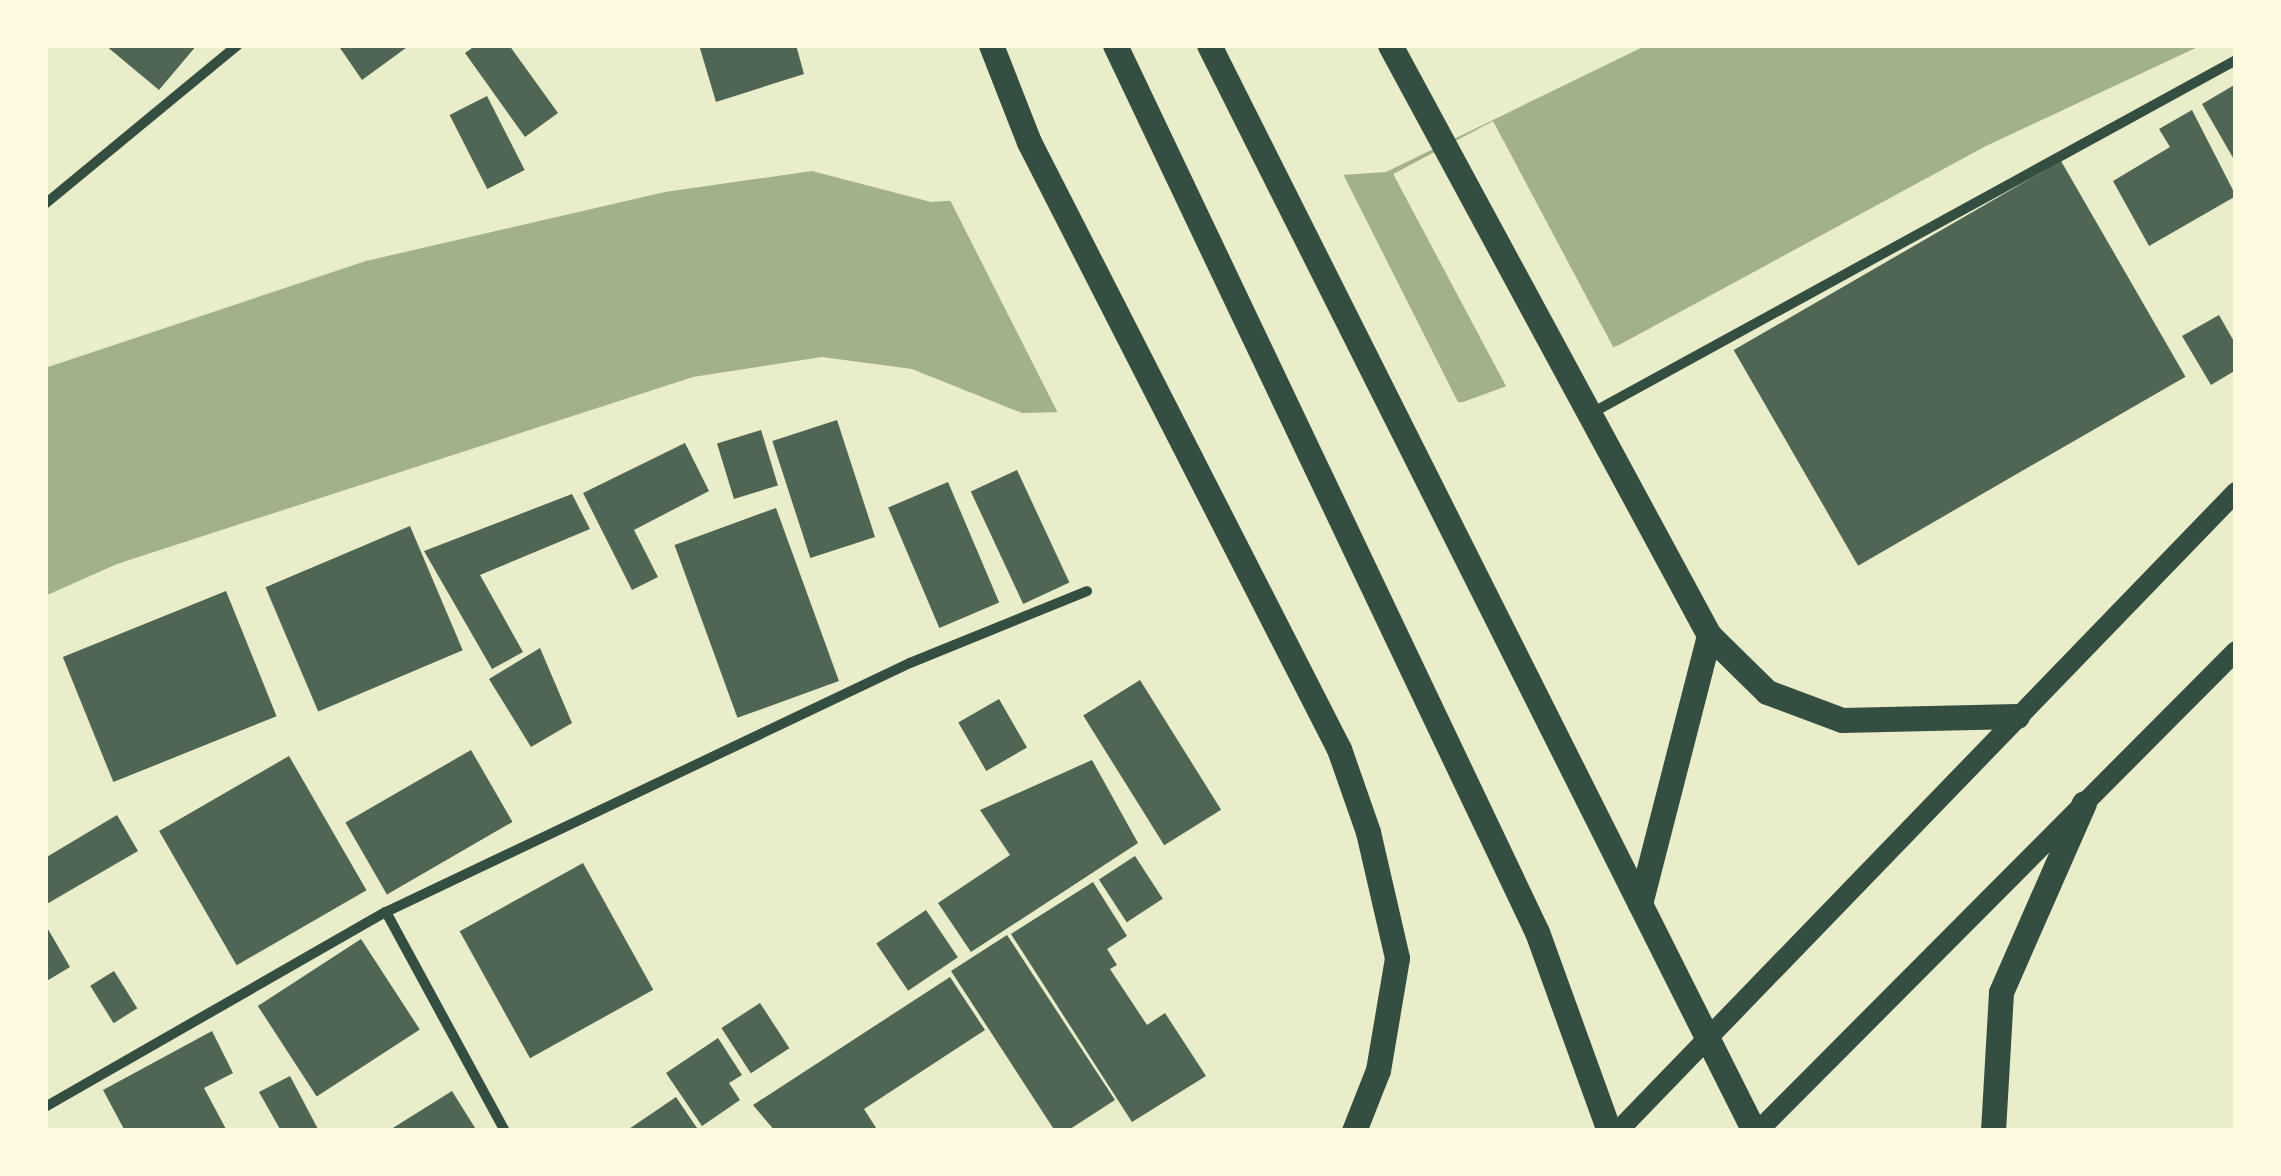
<!DOCTYPE html>
<html>
<head>
<meta charset="utf-8">
<style>
  body { margin:0 }
  #map { position:relative; width:2281px; height:1176px; overflow:hidden; background:#e9edc9; font-family:"Titillium Web",sans-serif }
  div>[style] { position:absolute }
  .water>* { inset:0; background:#a3b18a }
  .pier>* { inset:0; background:#e9edc9; transform-origin:0 0 }
  .building>* { inset:0; background:#4f6655; transform-origin:0 0 }
  .minor>* { height:10px; margin:-5px; padding:0 5px; transform-origin:5px; border-radius:5px; background:#344e41 }
  .secondary>* { height:20px; margin:-10px; padding:0 10px; transform-origin:10px; border-radius:10px; background:#344e41 }
  .primary>* { height:25px; margin:-12.5px; padding:0 12.5px; transform-origin:12.5px; border-radius:12.5px; background:#344e41 }
  span { translate:-50% -50%; white-space:nowrap; text-align:center; line-height:1.15; -webkit-text-stroke:8px #fefae0; paint-order:stroke }
  .frame { position:absolute; inset:0; border:48px solid #fefae0; pointer-events:none }
</style>
</head>
<body>
<div id="map">
  <div class="water">
    <div style="clip-path:polygon(1647px 45px,2202px 45px,1986px 146px,1619px 345px,1463px 402px,1022px 413px,912px 369px,822px 357px,693px 377px,117px 564px,45px 596px,45px 368px,366px 261px,665px 192px,812px 171px,931px 202px,1386px 172px)"></div>
  </div>
  <div class="pier">
    <div style="left:1493px;top:121px;width:261px;height:113px;rotate:62deg"></div>
    <div style="clip-path:polygon(1341px 170px,1461px 408px,1060px 417px,948px 196px)"></div>
  </div>
  <div class="building">
    <div style="clip-path:polygon(105px 45px,197px 45px,159px 90px)"></div>
    <div style="clip-path:polygon(338px 45px,410px 45px,362px 80px)"></div>
    <div style="clip-path:polygon(476px 45px,509px 45px,558px 113px,525px 137px,465px 53px)"></div>
    <div style="clip-path:polygon(699px 45px,796px 45px,804px 74px,716px 102px)"></div>
    <div style="clip-path:polygon(2236px 84px,2236px 163px,2202px 104px)"></div>
    <div style="left:487px;top:96px;width:83px;height:42px;rotate:63deg"></div>
    <div style="clip-path:polygon(2192px 110px,2236px 196px,2149px 246px,2113px 181px,2170px 147px,2159px 129px)"></div>
    <div style="left:2061px;top:161px;width:249px;height:378px;rotate:60deg"></div>
    <div style="clip-path:polygon(2219px 315px,2236px 345px,2236px 370px,2211px 385px,2182px 336px)"></div>
    <div style="left:837px;top:420px;width:123px;height:68px;rotate:72deg"></div>
    <div style="left:761px;top:430px;width:58px;height:46px;rotate:73deg"></div>
    <div style="clip-path:polygon(685px 443px,709px 491px,634px 530px,658px 577px,632px 590px,583px 493px)"></div>
    <div style="left:1017px;top:470px;width:124px;height:51px;rotate:65deg"></div>
    <div style="left:948px;top:482px;width:131px;height:65px;rotate:67deg"></div>
    <div style="clip-path:polygon(572px 494px,590px 529px,480px 575px,523px 652px,492px 669px,424px 551px)"></div>
    <div style="left:776px;top:508px;width:184px;height:108px;rotate:70deg"></div>
    <div style="left:410px;top:526px;width:135px;height:157px;rotate:67deg"></div>
    <div style="left:226px;top:591px;width:135px;height:176px;rotate:68deg"></div>
    <div style="clip-path:polygon(540px 648px,572px 723px,531px 747px,489px 679px)"></div>
    <div style="left:1140px;top:680px;width:153px;height:67px;rotate:58deg"></div>
    <div style="left:999px;top:699px;width:56px;height:47px;rotate:60deg"></div>
    <div style="left:471px;top:750px;width:83px;height:145px;rotate:60deg"></div>
    <div style="left:289px;top:756px;width:155px;height:150px;rotate:60deg"></div>
    <div style="clip-path:polygon(1092px 760px,1138px 843px,971px 952px,938px 903px,1010px 855px,980px 810px)"></div>
    <div style="clip-path:polygon(117px 815px,138px 851px,45px 905px,45px 858px)"></div>
    <div style="left:1135px;top:856px;width:51px;height:43px;rotate:57deg"></div>
    <div style="left:583px;top:863px;width:145px;height:141px;rotate:61deg"></div>
    <div style="clip-path:polygon(1093px 882px,1127px 936px,1107px 949px,1117px 965px,1110px 969px,1147px 1025px,1165px 1013px,1206px 1076px,1132px 1122px,1011px 934px)"></div>
    <div style="left:926px;top:910px;width:57px;height:60px;rotate:56deg"></div>
    <div style="clip-path:polygon(45px 924px,70px 967px,45px 982px)"></div>
    <div style="clip-path:polygon(1007px 935px,1115px 1100px,1067px 1131px,1055px 1131px,951px 971px)"></div>
    <div style="left:361px;top:939px;width:108px;height:123px;rotate:57deg"></div>
    <div style="left:114px;top:971px;width:44px;height:28px;rotate:58deg"></div>
    <div style="clip-path:polygon(950px 977px,985px 1030px,864px 1109px,878px 1131px,775px 1131px,753px 1105px)"></div>
    <div style="left:760px;top:1003px;width:54px;height:46px;rotate:57deg"></div>
    <div style="clip-path:polygon(212px 1031px,233px 1073px,204px 1088px,227px 1131px,125px 1131px,103px 1090px)"></div>
    <div style="clip-path:polygon(718px 1038px,742px 1075px,729px 1083px,740px 1100px,702px 1126px,666px 1073px)"></div>
    <div style="clip-path:polygon(290px 1076px,319px 1131px,281px 1131px,259px 1092px)"></div>
    <div style="clip-path:polygon(452px 1091px,477px 1131px,388px 1131px)"></div>
    <div style="clip-path:polygon(676px 1097px,699px 1131px,626px 1131px)"></div>
  </div>
  <div class="minor">
    <div style="left:45px;top:204px;width:250px;rotate:-39.5deg"></div>
    <div style="left:1590px;top:414px;width:737px;rotate:-28.72deg"></div>
    <div style="left:386px;top:912px;width:249px;rotate:61.5deg"></div>
    <div style="left:45px;top:1107px;width:393px;rotate:-29.8deg"></div>
    <div style="left:386px;top:912px;width:580px;rotate:-25.42deg"></div>
    <div style="left:910px;top:663px;width:191px;rotate:-22.1deg"></div>
  </div>
  <div class="secondary">
    <div style="left:1618px;top:1131px;width:889px;rotate:-45.96deg"></div>
    <div style="left:1758px;top:1131px;width:677px;rotate:-45.12deg"></div>
  </div>
  <div class="primary">
    <div style="left:991px;top:45px;width:104px;rotate:68.6deg"></div>
    <div style="left:1029px;top:142px;width:682px;rotate:62.95deg"></div>
    <div style="left:1339px;top:749px;width:88px;rotate:70.7deg"></div>
    <div style="left:1368px;top:832px;width:129px;rotate:77deg"></div>
    <div style="left:1397px;top:958px;width:114px;rotate:99.6deg"></div>
    <div style="left:1378px;top:1070px;width:66px;rotate:111.5deg"></div>
    <div style="left:1115px;top:45px;width:982px;rotate:64.56deg"></div>
    <div style="left:1537px;top:932px;width:212px;rotate:70.1deg"></div>
    <div style="left:1209px;top:45px;width:1215px;rotate:63.35deg"></div>
    <div style="left:1390px;top:45px;width:671px;rotate:61.6deg"></div>
    <div style="left:1709px;top:635px;width:81px;rotate:44.5deg"></div>
    <div style="left:1767px;top:692px;width:80px;rotate:20.5deg"></div>
    <div style="left:1842px;top:720px;width:175px;rotate:-1.3deg"></div>
    <div style="left:1640px;top:904px;width:278px;rotate:-75.6deg"></div>
    <div style="left:1993px;top:1131px;width:139px;rotate:-86.7deg"></div>
    <div style="left:2001px;top:992px;width:206px;rotate:-66.3deg"></div>
  </div>
  <div class="frame"></div>
</div>
</body>
</html>
